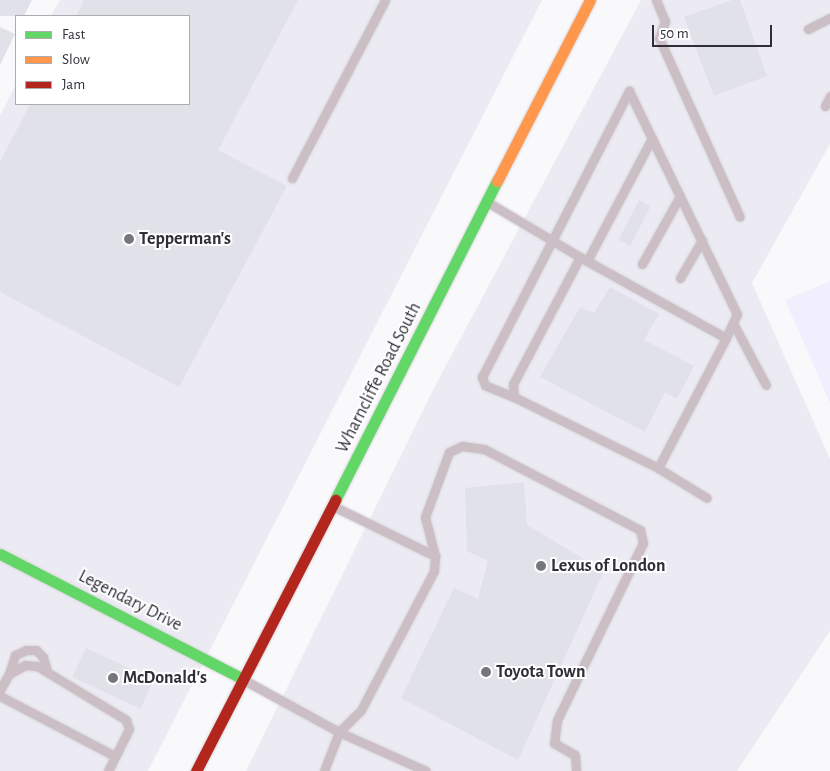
<!DOCTYPE html>
<html>
<head>
<meta charset="utf-8">
<style>
  body { margin:0 }
  #map { position:relative; width:830px; height:771px; overflow:hidden; background:#f9f9fc; font-family:"Alegreya Sans",sans-serif }
  div>[style] { position:absolute }
  .built>* { inset:0; background:#eceaf3 }
  .green>* { inset:0; background:#f1effd }
  .building>* { inset:0; background:#e1e1ea; transform-origin:0 0 }
  .roads { filter:drop-shadow(0 0 1px #d6d5d8) drop-shadow(0 0 1px #d6d5d8) }
  .lane>* { height:9px; margin:-4.5px; padding:0 4.5px; transform-origin:4.5px; border-radius:4.5px; background:#cbbfc5 }
  .fast>* { height:11px; margin:-5.5px; padding:0 5.5px; transform-origin:5.5px; border-radius:5.5px; background:#63d668 }
  .slow>* { height:11px; margin:-5.5px; padding:0 5.5px; transform-origin:5.5px; border-radius:5.5px; background:#ff974d }
  .jam>* { height:11px; margin:-5.5px; padding:0 5.5px; transform-origin:5.5px; border-radius:5.5px; background:#b3261e }
  .dots>* { width:14px; height:14px; translate:-50% -50%; box-sizing:border-box; border:2px solid #fff; border-radius:50% }
  span { translate:-50% -50%; white-space:nowrap; text-align:center; line-height:1.15; -webkit-text-stroke:4px #fff; paint-order:stroke }
  .poi-label { font-size:18px; color:#302f38; font-weight:700 }
  .left { translate:0 -50%; text-align:left }
  .street-label { font-size:18px; color:#302f38 }
  .legend { position:absolute; left:15px; top:15px; width:175px; height:90px; box-sizing:border-box; background:#fff; border:1px solid #acacaf; margin:0; padding:6px 9px; list-style:none; font-size:15px; color:#302f38 }
  .legend li { display:flex; align-items:center; gap:10px; height:25px }
  .legend b { width:25px; border:1px solid #acacaf }
  .scale { position:absolute; left:652px; top:25px; width:120px; height:22px; box-sizing:border-box; border:2px solid #302f38; border-top:0; padding-left:6px; font-size:15px; line-height:18px; white-space:nowrap; color:#302f38; -webkit-text-stroke:4px #fff; paint-order:stroke }
</style>
</head>
<body>
<div id="map">
  <div class="built">
    <div style="clip-path:polygon(60px 0,542px 0,148px 771px,0 771px,0 116px,16px 84px,16px 104px,189px 104px,189px 16px,51px 16px)"></div>
    <div style="clip-path:polygon(641px 0,830px 0,830px 144px,752px 283px,830px 459px,830px 631px,737px 771px,246px 771px,435px 386px)"></div>
  </div>
  <div class="green">
    <div style="clip-path:polygon(830px 281px,830px 403px,785px 300px)"></div>
  </div>
  <div class="building">
    <div style="clip-path:polygon(0 0,32px 0,24px 16px,0 16px)"></div>
    <div style="clip-path:polygon(84px 0,298px 0,218px 150px,287px 186px,179px 387px,0 292px,0 162px,30px 104px,189px 104px,189px 16px,76px 16px)"></div>
    <div style="clip-path:polygon(732px 0,740px 0,767px 76px,714px 96px,684px 17px)"></div>
    <div style="clip-path:polygon(0 27px,15px 34px,0 65px)"></div>
    <div style="left:639px;top:200px;width:13px;height:45px;rotate:27deg"></div>
    <div style="clip-path:polygon(610px 287px,659px 314px,644px 340px,694px 366px,677px 399px,665px 392px,645px 432px,540px 377px,580px 307px,594px 313px)"></div>
    <div style="clip-path:polygon(524px 482px,527px 525px,604px 571px,518px 760px,401px 698px,454px 588px,478px 599px,488px 561px,467px 551px,465px 488px)"></div>
    <div style="left:86px;top:648px;width:75px;height:32px;rotate:25deg"></div>
  </div>
  <div class="roads">
    <div class="lane">
      <div style="left:656px;top:0;width:23px;rotate:67deg"></div>
      <div style="left:665px;top:21px;width:18px;rotate:109deg"></div>
      <div style="left:659px;top:38px;width:196px;rotate:65.7deg"></div>
      <div style="left:808px;top:29px;width:25px;rotate:-27deg"></div>
      <div style="left:825px;top:106px;width:11px;rotate:-63deg"></div>
      <div style="left:292px;top:178px;width:201px;rotate:-62.4deg"></div>
      <div style="left:489px;top:203px;width:106px;rotate:30.7deg"></div>
      <div style="left:580px;top:257px;width:144px;rotate:117.8deg"></div>
      <div style="left:513px;top:384px;width:13px;rotate:86deg"></div>
      <div style="left:514px;top:397px;width:161px;rotate:26.2deg"></div>
      <div style="left:658px;top:468px;width:147px;rotate:-62.4deg"></div>
      <div style="left:726px;top:338px;width:167px;rotate:-151deg"></div>
      <div style="left:587px;top:261px;width:139px;rotate:-62.1deg"></div>
      <div style="left:642px;top:264px;width:78px;rotate:-60.8deg"></div>
      <div style="left:680px;top:278px;width:44px;rotate:-59.9deg"></div>
      <div style="left:733px;top:323px;width:70px;rotate:62deg"></div>
      <div style="left:514px;top:397px;width:31px;rotate:-158deg"></div>
      <div style="left:485px;top:385px;width:9px;rotate:-111deg"></div>
      <div style="left:482px;top:377px;width:322px;rotate:-62.8deg"></div>
      <div style="left:629px;top:91px;width:248px;rotate:64.2deg"></div>
      <div style="left:737px;top:314px;width:26px;rotate:115deg"></div>
      <div style="left:658px;top:468px;width:57px;rotate:31.5deg"></div>
      <div style="left:333px;top:506px;width:114px;rotate:26.1deg"></div>
      <div style="left:9px;top:674px;width:20px;rotate:-72deg"></div>
      <div style="left:15px;top:655px;width:12px;rotate:-24deg"></div>
      <div style="left:26px;top:650px;width:10px"></div>
      <div style="left:36px;top:650px;width:10px;rotate:45deg"></div>
      <div style="left:43px;top:657px;width:15px;rotate:74deg"></div>
      <div style="left:244px;top:680px;width:108px;rotate:28.7deg"></div>
      <div style="left:339px;top:732px;width:95px;rotate:24.1deg"></div>
      <div style="left:0;top:690px;width:18px;rotate:-61deg"></div>
      <div style="left:9px;top:674px;width:18px;rotate:-29deg"></div>
      <div style="left:25px;top:665px;width:12px;rotate:5deg"></div>
      <div style="left:37px;top:666px;width:104px;rotate:31.2deg"></div>
      <div style="left:126px;top:720px;width:9px;rotate:72deg"></div>
      <div style="left:129px;top:729px;width:47px;rotate:116.6deg"></div>
      <div style="left:0;top:696px;width:130px;rotate:27.6deg"></div>
      <div style="left:324px;top:771px;width:42px;rotate:-69deg"></div>
      <div style="left:339px;top:732px;width:31px;rotate:-45deg"></div>
      <div style="left:361px;top:710px;width:157px;rotate:-62.3deg"></div>
      <div style="left:434px;top:571px;width:15px;rotate:-86deg"></div>
      <div style="left:435px;top:556px;width:40px;rotate:-104.4deg"></div>
      <div style="left:425px;top:517px;width:69px;rotate:-69.7deg"></div>
      <div style="left:449px;top:452px;width:14px;rotate:-25deg"></div>
      <div style="left:462px;top:446px;width:22px;rotate:8deg"></div>
      <div style="left:484px;top:449px;width:176px;rotate:27.4deg"></div>
      <div style="left:640px;top:530px;width:13px;rotate:77deg"></div>
      <div style="left:643px;top:543px;width:197px;rotate:115.9deg"></div>
      <div style="left:557px;top:720px;width:23px;rotate:97deg"></div>
      <div style="left:554px;top:743px;width:24px;rotate:30deg"></div>
      <div style="left:575px;top:755px;width:16px;rotate:86deg"></div>
    </div>
    <div class="fast">
      <div style="left:335px;top:500px;width:358px;rotate:-63.1deg"></div>
      <div style="left:0;top:554px;width:273px;rotate:27.2deg"></div>
    </div>
    <div class="slow">
      <div style="left:497px;top:181px;width:203px;rotate:-62.8deg"></div>
    </div>
    <div class="jam">
      <div style="left:196px;top:771px;width:305px;rotate:-62.8deg"></div>
    </div>
  </div>
  <div class="dots">
    <div style="left:129px;top:239px;background:#76767d"></div>
    <div style="left:541px;top:566px;background:#76767d"></div>
    <div style="left:486px;top:672px;background:#76767d"></div>
    <div style="left:113px;top:678px;background:#76767d"></div>
  </div>
  <div class="poi-label">
    <span class="left" style="left:139px;top:239px">Tepperman's</span>
    <span class="left" style="left:551px;top:566px">Lexus of London</span>
    <span class="left" style="left:496px;top:672px">Toyota Town</span>
    <span class="left" style="left:123px;top:678px">McDonald's</span>
  </div>
  <div class="street-label">
    <span style="left:379px;top:378px;rotate:-63deg">Wharncliffe Road South</span>
    <span style="left:130px;top:601px;rotate:27deg">Legendary Drive</span>
  </div>
  <ul class="legend">
  <li><b style="height:6px;background:#63d668"></b>Fast</li>
  <li><b style="height:6px;background:#ff974d"></b>Slow</li>
  <li><b style="height:6px;background:#b3261e"></b>Jam</li>
  </ul>
  <div class="scale">50 m</div>
</div>
</body>
</html>
